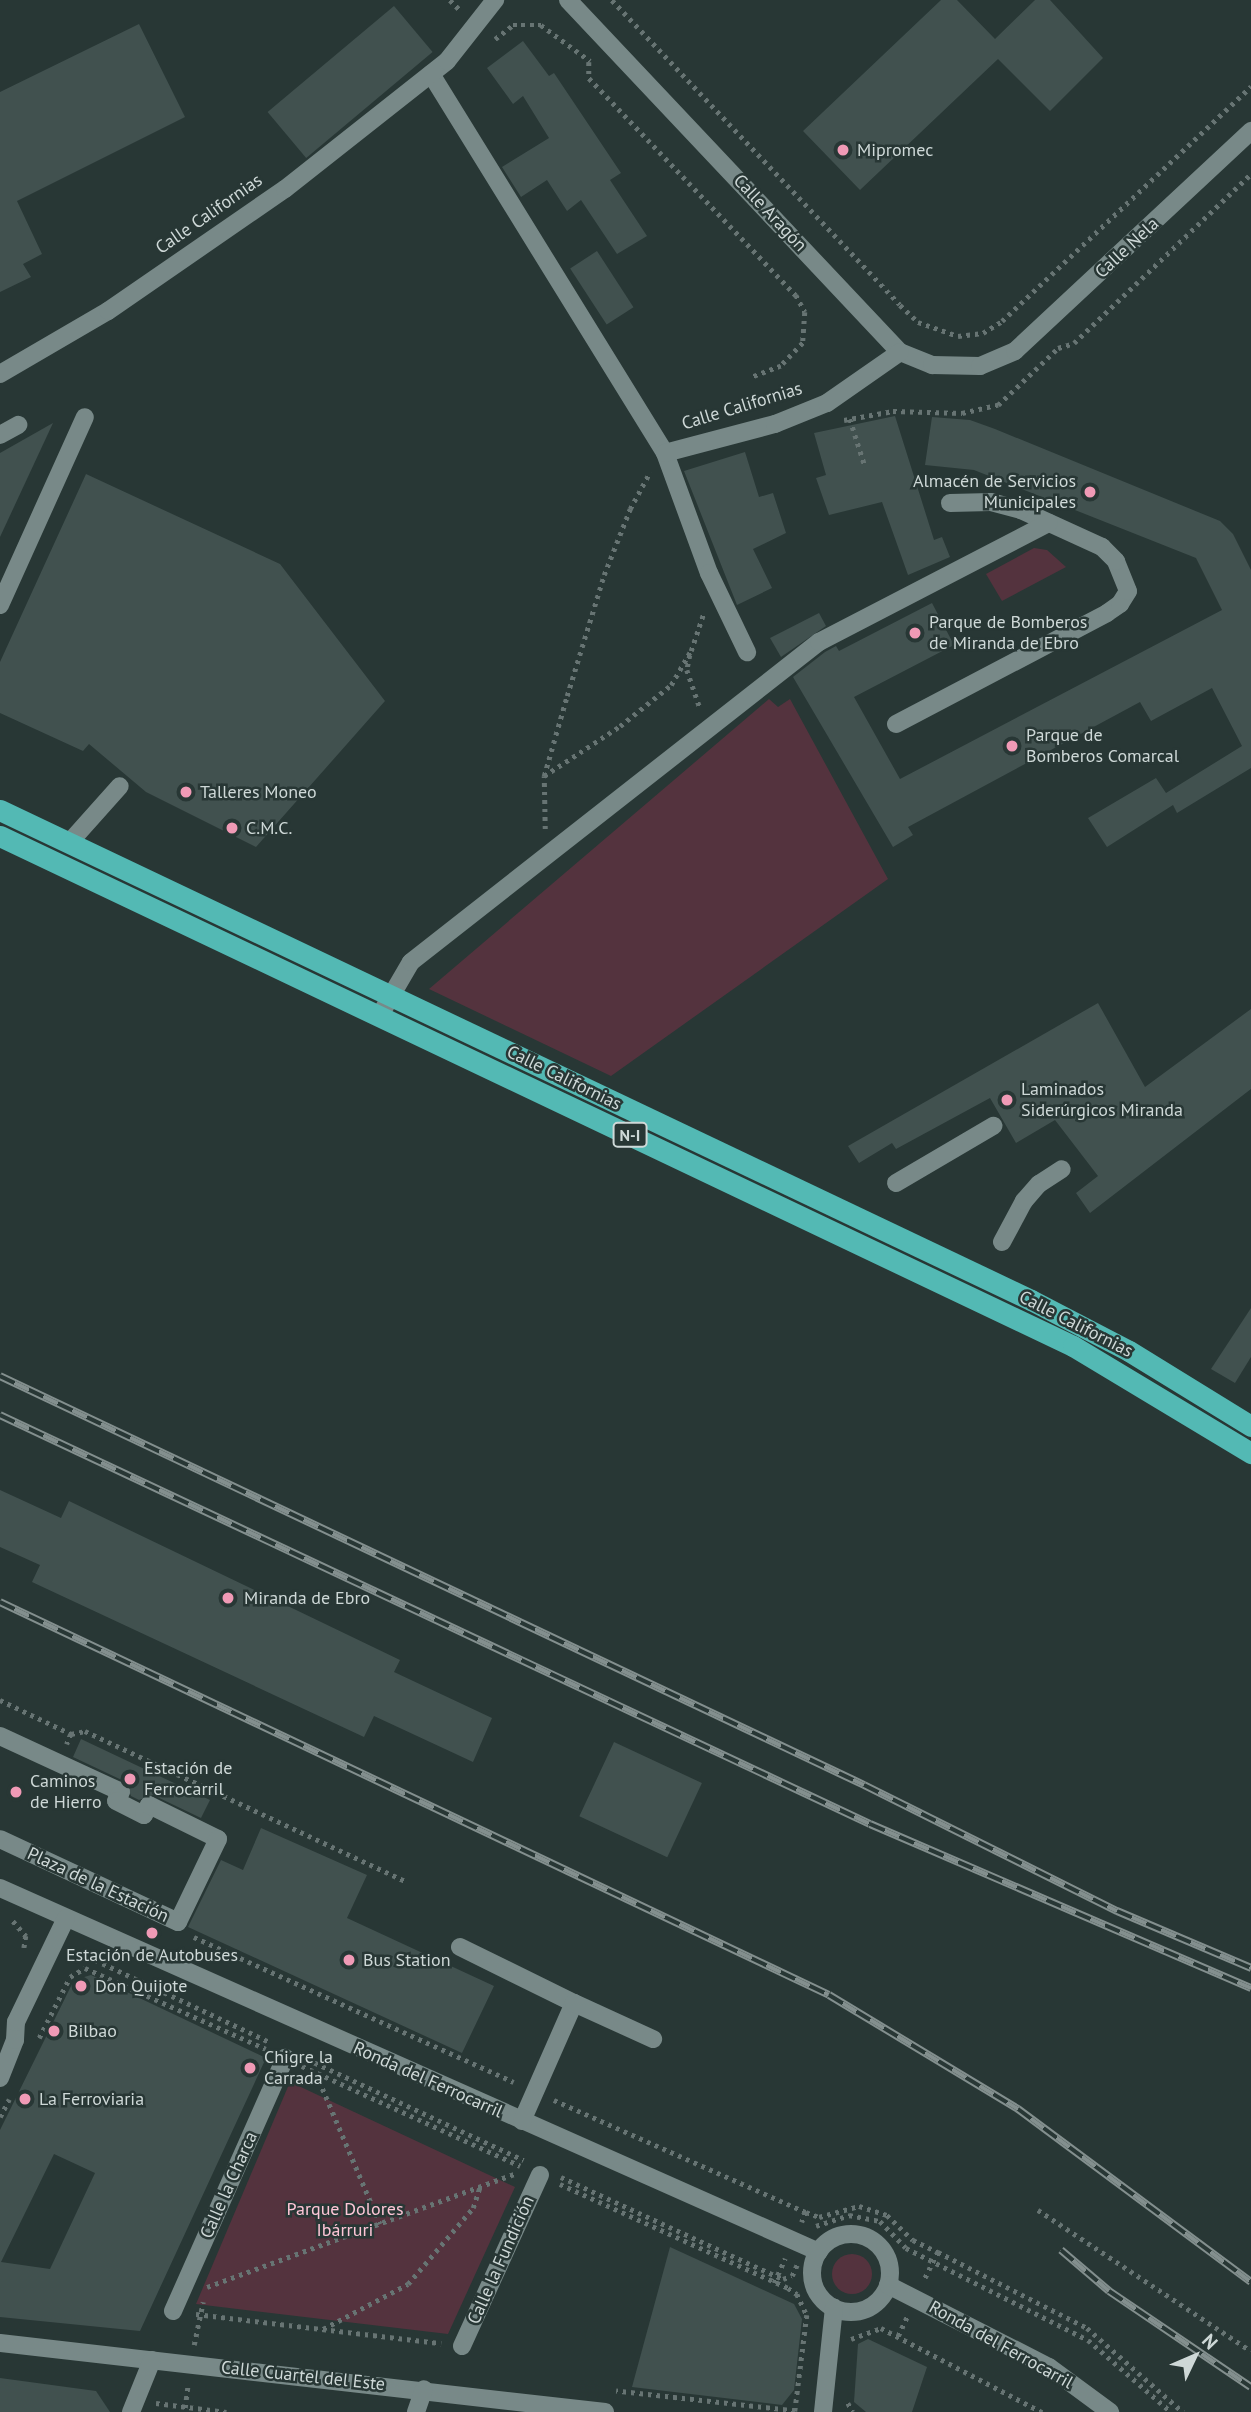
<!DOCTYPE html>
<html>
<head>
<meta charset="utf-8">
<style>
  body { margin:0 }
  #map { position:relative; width:1251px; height:2412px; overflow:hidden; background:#283735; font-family:"PT Sans",sans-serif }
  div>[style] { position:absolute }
  .green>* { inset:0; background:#54333e }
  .round { border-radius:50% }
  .building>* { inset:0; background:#41514f; transform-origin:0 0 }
  .path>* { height:4.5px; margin-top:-2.25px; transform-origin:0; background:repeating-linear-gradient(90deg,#677473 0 3.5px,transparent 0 8.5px) }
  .minor>* { height:18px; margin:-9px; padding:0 9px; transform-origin:9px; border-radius:9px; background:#788988 }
  .minor>.ring { margin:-9px; padding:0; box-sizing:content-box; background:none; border:18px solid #788988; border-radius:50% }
  .highway>* { height:21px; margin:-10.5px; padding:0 10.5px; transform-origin:10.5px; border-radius:10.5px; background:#53b9b4 }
  .rail>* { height:8px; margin-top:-4px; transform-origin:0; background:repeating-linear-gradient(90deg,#283735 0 16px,#838f8e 0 32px); box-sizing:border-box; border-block:2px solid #838f8e }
  .dots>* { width:19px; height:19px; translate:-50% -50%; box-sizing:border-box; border:4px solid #283735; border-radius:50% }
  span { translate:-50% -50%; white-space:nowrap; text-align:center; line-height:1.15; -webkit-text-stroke:5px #283735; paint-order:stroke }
  .shield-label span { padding:2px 5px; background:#283735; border:2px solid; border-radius:5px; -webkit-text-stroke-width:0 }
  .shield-label { font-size:16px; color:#ced8d7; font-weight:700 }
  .poi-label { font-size:18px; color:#ced8d7 }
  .left { translate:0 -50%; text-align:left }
  .right { translate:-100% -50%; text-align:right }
  .street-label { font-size:18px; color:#ced8d7 }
  .park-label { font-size:18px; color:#fec6d7 }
  .north { position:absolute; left:1160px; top:2321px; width:70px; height:70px; -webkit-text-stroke:5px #283735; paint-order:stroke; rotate:46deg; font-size:19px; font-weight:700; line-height:28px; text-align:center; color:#ced8d7 }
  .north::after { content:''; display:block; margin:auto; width:24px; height:32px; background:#ced8d7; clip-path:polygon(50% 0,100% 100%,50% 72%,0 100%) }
</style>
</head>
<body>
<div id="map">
  <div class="green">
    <div style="clip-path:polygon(1034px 548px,1047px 550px,1066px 567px,1002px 601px,986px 574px)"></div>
    <div style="clip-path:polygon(769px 699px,778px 707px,790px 699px,888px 879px,611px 1076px,429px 989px)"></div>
    <div style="clip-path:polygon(290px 2082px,515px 2187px,448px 2334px,196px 2304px)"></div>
    <div class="round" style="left:832px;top:2254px;width:40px;height:40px"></div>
  </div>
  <div class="building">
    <div style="clip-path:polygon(941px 0,957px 0,995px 39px,1035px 0,1050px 0,1103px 58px,1050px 111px,998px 59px,860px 190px,803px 131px)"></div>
    <div style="left:394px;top:6px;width:60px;height:165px;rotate:50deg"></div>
    <div style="clip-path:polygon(139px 24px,185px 117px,17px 201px,42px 254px,23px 264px,31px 277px,0 292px,0 92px)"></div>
    <div style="clip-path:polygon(523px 41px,549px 76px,554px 73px,621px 173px,610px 180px,647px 236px,617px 254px,581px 200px,567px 211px,547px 180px,521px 197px,502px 167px,549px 138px,523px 96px,513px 104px,487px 68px)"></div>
    <div style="left:597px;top:251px;width:67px;height:32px;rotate:57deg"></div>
    <div style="clip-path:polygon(895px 416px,934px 540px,942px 537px,950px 557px,908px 575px,882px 502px,829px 515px,816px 478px,826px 475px,814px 433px)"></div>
    <div style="clip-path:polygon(932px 417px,970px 420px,995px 429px,1220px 521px,1233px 534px,1251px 570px,1251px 768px,1177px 813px,1173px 805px,1107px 847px,1088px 818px,1156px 778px,1166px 793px,1242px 746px,1212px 688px,1151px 721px,1140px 702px,908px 827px,913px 835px,893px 847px,793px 677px,825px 652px,836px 646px,839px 651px,932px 603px,954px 645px,854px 697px,900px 779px,1222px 610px,1196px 558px,974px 470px,925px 465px)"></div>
    <div style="clip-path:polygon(53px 423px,0 537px,0 453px)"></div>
    <div style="clip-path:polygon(745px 452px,759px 497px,773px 493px,786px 533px,753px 549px,772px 588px,737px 605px,684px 471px)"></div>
    <div style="clip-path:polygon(86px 474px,280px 564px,385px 701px,256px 847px,146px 792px,89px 744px,83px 751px,0 713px,0 662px)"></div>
    <div style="clip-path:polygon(819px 613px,826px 626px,781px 657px,770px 638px)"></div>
    <div style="clip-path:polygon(1098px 1003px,1145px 1087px,1251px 1009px,1251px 1089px,1090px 1213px,1076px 1193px,1098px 1176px,1055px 1120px,1016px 1143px,990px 1098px,896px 1149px,892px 1143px,859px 1163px,848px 1146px)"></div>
    <div style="clip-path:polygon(1251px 1308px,1251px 1357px,1235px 1383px,1211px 1369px)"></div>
    <div style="clip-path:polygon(0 1490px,61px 1518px,69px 1501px,400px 1660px,394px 1672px,492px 1718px,473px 1762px,374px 1716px,364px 1737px,32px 1582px,40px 1565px,0 1547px)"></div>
    <div style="clip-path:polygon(81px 1739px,210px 1800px,201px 1818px,153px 1795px,139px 1800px,131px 1796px,126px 1782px,73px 1757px)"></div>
    <div style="left:614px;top:1742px;width:97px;height:82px;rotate:25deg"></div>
    <div style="clip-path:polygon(261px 1828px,367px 1875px,347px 1918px,494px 1986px,462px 2053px,188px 1927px,221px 1860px,243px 1870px)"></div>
    <div style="clip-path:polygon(evenodd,91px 1975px,266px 2058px,140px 2331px,0 2317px,0 2130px,74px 1980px,91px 1975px,54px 2154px,95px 2173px,50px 2269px,1px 2262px,54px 2154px)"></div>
    <div style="clip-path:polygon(670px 2247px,794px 2304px,802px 2319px,794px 2390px,782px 2405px,632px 2387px)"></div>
    <div style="clip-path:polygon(868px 2339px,927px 2367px,912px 2412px,866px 2412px,854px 2402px,858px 2344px)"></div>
    <div style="clip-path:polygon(0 2378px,96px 2391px,110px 2412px,0 2412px)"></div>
  </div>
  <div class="path">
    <div style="left:450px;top:0;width:13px;rotate:45deg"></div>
    <div style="left:612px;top:0;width:419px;rotate:46.6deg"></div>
    <div style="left:900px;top:305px;width:25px;rotate:43deg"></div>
    <div style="left:918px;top:322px;width:42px;rotate:19.3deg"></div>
    <div style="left:958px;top:336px;width:25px;rotate:-7deg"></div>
    <div style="left:983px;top:333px;width:22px;rotate:-32deg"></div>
    <div style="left:1002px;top:321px;width:342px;rotate:-43.3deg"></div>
    <div style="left:495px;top:39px;width:23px;rotate:-38deg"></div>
    <div style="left:513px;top:25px;width:28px"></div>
    <div style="left:541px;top:25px;width:61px;rotate:36.3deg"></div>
    <div style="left:589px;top:62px;width:16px;rotate:90deg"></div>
    <div style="left:589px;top:78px;width:300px;rotate:46.4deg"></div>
    <div style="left:796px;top:295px;width:19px;rotate:62deg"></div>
    <div style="left:805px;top:312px;width:31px;rotate:94deg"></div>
    <div style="left:803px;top:343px;width:32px;rotate:134deg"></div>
    <div style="left:781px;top:366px;width:30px;rotate:159deg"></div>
    <div style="left:850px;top:419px;width:49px;rotate:72.3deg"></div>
    <div style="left:844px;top:420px;width:50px;rotate:-10.4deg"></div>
    <div style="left:893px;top:411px;width:69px;rotate:1.7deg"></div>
    <div style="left:962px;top:413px;width:37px;rotate:-13deg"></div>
    <div style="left:998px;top:405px;width:83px;rotate:-43.5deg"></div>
    <div style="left:1058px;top:348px;width:17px;rotate:-17deg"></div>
    <div style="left:1074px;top:343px;width:245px;rotate:-43.7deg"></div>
    <div style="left:690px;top:655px;width:15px;rotate:101deg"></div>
    <div style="left:687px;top:670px;width:39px;rotate:71deg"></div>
    <div style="left:544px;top:776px;width:91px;rotate:-33.3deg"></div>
    <div style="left:620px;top:726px;width:65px;rotate:-38.8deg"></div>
    <div style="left:671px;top:685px;width:39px;rotate:-60deg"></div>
    <div style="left:691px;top:651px;width:41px;rotate:-71.6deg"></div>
    <div style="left:545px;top:829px;width:53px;rotate:-91.1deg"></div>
    <div style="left:544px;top:776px;width:83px;rotate:-74deg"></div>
    <div style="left:567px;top:696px;width:127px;rotate:-73deg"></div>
    <div style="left:604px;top:575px;width:71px;rotate:-68.5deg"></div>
    <div style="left:630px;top:509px;width:42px;rotate:-61.6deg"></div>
    <div style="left:0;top:1700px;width:79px;rotate:25.6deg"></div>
    <div style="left:71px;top:1734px;width:11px;rotate:112deg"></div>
    <div style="left:71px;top:1734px;width:14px;rotate:-12deg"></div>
    <div style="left:85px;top:1731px;width:353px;rotate:25.1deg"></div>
    <div style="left:13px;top:1921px;width:20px;rotate:49deg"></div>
    <div style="left:26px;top:1936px;width:12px;rotate:99deg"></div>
    <div style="left:194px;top:1937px;width:351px;rotate:24.4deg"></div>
    <div style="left:72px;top:1949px;width:219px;rotate:25.2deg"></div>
    <div style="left:39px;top:2038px;width:68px;rotate:-63.1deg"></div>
    <div style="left:70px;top:1977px;width:17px;rotate:-31deg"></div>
    <div style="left:85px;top:1968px;width:198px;rotate:24.1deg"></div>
    <div style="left:307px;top:2059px;width:239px;rotate:25deg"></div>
    <div style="left:302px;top:2066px;width:240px;rotate:24.6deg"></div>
    <div style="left:316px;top:2073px;width:164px;rotate:67deg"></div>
    <div style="left:554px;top:2100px;width:276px;rotate:24deg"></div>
    <div style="left:806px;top:2212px;width:11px;rotate:112deg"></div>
    <div style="left:0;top:2117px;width:20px;rotate:-63deg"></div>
    <div style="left:561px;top:2177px;width:244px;rotate:24.7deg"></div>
    <div style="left:783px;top:2279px;width:9px;rotate:-18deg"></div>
    <div style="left:792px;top:2276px;width:12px;rotate:-66deg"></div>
    <div style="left:560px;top:2184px;width:251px;rotate:24.5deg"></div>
    <div style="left:788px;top:2288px;width:11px;rotate:34deg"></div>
    <div style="left:797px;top:2294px;width:23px;rotate:65deg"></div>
    <div style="left:807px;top:2315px;width:97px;rotate:97.1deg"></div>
    <div style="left:795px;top:2411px;width:180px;rotate:-173.6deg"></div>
    <div style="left:1038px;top:2210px;width:255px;rotate:33.5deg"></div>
    <div style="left:806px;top:2212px;width:14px;rotate:21deg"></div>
    <div style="left:819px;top:2217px;width:41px;rotate:-15.4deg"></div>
    <div style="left:859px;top:2206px;width:29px;rotate:18deg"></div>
    <div style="left:887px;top:2215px;width:36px;rotate:44deg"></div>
    <div style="left:913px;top:2240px;width:28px;rotate:26deg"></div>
    <div style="left:938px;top:2252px;width:32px;rotate:116deg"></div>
    <div style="left:816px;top:2226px;width:35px;rotate:-18deg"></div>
    <div style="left:849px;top:2215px;width:32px;rotate:11deg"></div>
    <div style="left:880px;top:2221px;width:37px;rotate:46deg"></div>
    <div style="left:906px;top:2248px;width:204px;rotate:26.8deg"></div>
    <div style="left:1088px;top:2340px;width:110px;rotate:40.9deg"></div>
    <div style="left:938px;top:2252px;width:167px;rotate:27deg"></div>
    <div style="left:1087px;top:2328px;width:128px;rotate:41.2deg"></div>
    <div style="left:774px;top:2283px;width:27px;rotate:-66deg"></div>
    <div style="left:207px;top:2287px;width:330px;rotate:-20.2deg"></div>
    <div style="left:196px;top:2314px;width:247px;rotate:6.8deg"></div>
    <div style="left:323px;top:2329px;width:96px;rotate:-27.9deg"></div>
    <div style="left:408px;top:2284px;width:100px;rotate:-49.5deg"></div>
    <div style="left:473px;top:2208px;width:23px;rotate:-72deg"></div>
    <div style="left:898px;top:2336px;width:21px;rotate:-65deg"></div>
    <div style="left:851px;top:2339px;width:32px;rotate:-20deg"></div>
    <div style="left:881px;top:2328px;width:182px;rotate:27.6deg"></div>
    <div style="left:194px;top:2345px;width:44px;rotate:-78.2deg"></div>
    <div style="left:156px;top:2403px;width:71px;rotate:7.3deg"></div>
    <div style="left:848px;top:2403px;width:10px;rotate:61deg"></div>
    <div style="left:185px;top:2408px;width:23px;rotate:-83deg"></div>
  </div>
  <div class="minor">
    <div style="left:568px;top:0;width:484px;rotate:46.7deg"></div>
    <div style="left:900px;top:352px;width:35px;rotate:22deg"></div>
    <div style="left:932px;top:365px;width:48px;rotate:1.2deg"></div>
    <div style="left:980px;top:366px;width:38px;rotate:-23deg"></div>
    <div style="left:1015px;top:351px;width:323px;rotate:-43deg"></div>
    <div style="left:431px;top:74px;width:445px;rotate:58.3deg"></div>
    <div style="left:665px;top:453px;width:128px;rotate:69.9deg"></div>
    <div style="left:709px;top:573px;width:88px;rotate:64.3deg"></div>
    <div style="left:0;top:374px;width:125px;rotate:-30.3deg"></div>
    <div style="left:108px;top:311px;width:215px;rotate:-34.6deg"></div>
    <div style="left:285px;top:189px;width:206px;rotate:-38.3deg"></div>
    <div style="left:447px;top:61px;width:78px;rotate:-51.8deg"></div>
    <div style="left:0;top:435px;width:21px;rotate:-29deg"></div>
    <div style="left:665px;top:453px;width:114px;rotate:-14.8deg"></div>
    <div style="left:775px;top:424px;width:56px;rotate:-22deg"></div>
    <div style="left:827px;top:403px;width:89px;rotate:-34.9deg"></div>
    <div style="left:0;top:605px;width:206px;rotate:-65.7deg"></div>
    <div style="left:896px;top:724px;width:238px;rotate:-27.7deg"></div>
    <div style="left:1107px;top:613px;width:16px;rotate:-35deg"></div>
    <div style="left:1120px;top:604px;width:15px;rotate:-58deg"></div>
    <div style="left:1128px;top:591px;width:32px;rotate:-112deg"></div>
    <div style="left:1116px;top:561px;width:20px;rotate:-135deg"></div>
    <div style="left:1102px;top:547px;width:89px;rotate:-155.4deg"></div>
    <div style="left:1021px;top:510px;width:31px;rotate:-165deg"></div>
    <div style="left:991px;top:502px;width:41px;rotate:178.6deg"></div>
    <div style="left:69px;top:843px;width:76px;rotate:-48.2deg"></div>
    <div style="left:380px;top:1015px;width:61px;rotate:-59.7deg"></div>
    <div style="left:411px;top:962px;width:519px;rotate:-38.11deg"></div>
    <div style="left:819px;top:642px;width:259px;rotate:-27.4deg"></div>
    <div style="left:896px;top:1183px;width:113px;rotate:-30.4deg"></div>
    <div style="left:1002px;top:1242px;width:47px;rotate:-61.8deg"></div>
    <div style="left:1024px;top:1201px;width:23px;rotate:-49deg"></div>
    <div style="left:1039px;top:1184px;width:27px;rotate:-33deg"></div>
    <div style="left:0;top:1736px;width:133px;rotate:24.8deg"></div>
    <div style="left:121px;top:1792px;width:10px;rotate:119deg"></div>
    <div style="left:116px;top:1801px;width:31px;rotate:27deg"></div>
    <div style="left:144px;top:1815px;width:11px;rotate:-63deg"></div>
    <div style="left:149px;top:1805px;width:77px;rotate:26.2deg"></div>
    <div style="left:218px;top:1839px;width:92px;rotate:115.7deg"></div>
    <div style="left:178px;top:1922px;width:196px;rotate:-155deg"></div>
    <div style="left:0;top:1888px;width:896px;rotate:23.96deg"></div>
    <div style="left:460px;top:1947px;width:127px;rotate:26.2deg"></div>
    <div style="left:574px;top:2003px;width:129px;rotate:113.8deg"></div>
    <div style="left:574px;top:2003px;width:87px;rotate:24.5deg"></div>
    <div style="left:0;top:2078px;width:41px;rotate:-68.5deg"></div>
    <div style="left:15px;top:2040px;width:18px;rotate:-87deg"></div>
    <div style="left:16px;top:2022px;width:115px;rotate:-64.3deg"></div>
    <div class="ring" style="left:812px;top:2234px;width:60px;height:60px"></div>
    <div style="left:888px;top:2285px;width:181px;rotate:27deg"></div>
    <div style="left:1049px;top:2367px;width:76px;rotate:36.4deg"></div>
    <div style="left:173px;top:2311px;width:277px;rotate:-66.1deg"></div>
    <div style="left:0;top:2343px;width:609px;rotate:6.51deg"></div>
    <div style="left:462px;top:2346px;width:188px;rotate:-65.5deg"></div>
    <div style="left:131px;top:2412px;width:56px;rotate:-68deg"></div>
    <div style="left:416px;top:2412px;width:24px;rotate:-71deg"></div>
    <div style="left:823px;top:2412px;width:105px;rotate:-84deg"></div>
  </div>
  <div class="highway">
    <div style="left:0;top:810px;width:1142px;rotate:25.42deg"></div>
    <div style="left:1031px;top:1300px;width:110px;rotate:27.5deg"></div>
    <div style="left:1129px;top:1351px;width:143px;rotate:31.6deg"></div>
    <div style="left:0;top:836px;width:1188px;rotate:25.42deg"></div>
    <div style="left:1073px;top:1346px;width:208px;rotate:31deg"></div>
  </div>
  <div class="rail">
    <div style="left:0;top:1376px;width:956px;rotate:25.33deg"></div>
    <div style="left:864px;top:1785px;width:283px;rotate:26.5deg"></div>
    <div style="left:1117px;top:1911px;width:146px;rotate:23deg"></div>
    <div style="left:0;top:1415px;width:961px;rotate:25.18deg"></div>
    <div style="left:870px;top:1824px;width:415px;rotate:23.3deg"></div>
    <div style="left:0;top:1602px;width:917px;rotate:25.36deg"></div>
    <div style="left:829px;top:1995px;width:221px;rotate:31.1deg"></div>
    <div style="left:1018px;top:2109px;width:290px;rotate:36.6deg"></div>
    <div style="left:1061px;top:2250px;width:63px;rotate:40.5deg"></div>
    <div style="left:1109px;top:2291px;width:171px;rotate:34.1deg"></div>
  </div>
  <div class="dots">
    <div style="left:843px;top:150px;background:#f09ab6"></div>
    <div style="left:1090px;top:492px;background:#f09ab6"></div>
    <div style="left:915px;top:633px;background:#f09ab6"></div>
    <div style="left:1012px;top:746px;background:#f09ab6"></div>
    <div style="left:186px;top:792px;background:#f09ab6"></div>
    <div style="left:232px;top:828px;background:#f09ab6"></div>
    <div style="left:1007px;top:1100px;background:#f09ab6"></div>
    <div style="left:228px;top:1598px;background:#f09ab6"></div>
    <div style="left:130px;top:1779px;background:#f09ab6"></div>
    <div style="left:16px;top:1792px;background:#f09ab6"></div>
    <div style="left:152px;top:1933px;background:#f09ab6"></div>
    <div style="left:349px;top:1960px;background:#f09ab6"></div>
    <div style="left:81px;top:1986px;background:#f09ab6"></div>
    <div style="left:54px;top:2031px;background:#f09ab6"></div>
    <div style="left:250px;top:2068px;background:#f09ab6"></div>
    <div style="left:25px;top:2099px;background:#f09ab6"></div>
  </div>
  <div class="shield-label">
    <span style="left:630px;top:1135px">N-I</span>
  </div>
  <div class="poi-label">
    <span class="left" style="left:857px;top:150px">Mipromec</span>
    <span class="right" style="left:1076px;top:492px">Almacén de Servicios<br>Municipales</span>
    <span class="left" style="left:929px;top:633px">Parque de Bomberos<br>de Miranda de Ebro</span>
    <span class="left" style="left:1026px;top:746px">Parque de<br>Bomberos Comarcal</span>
    <span class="left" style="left:200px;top:792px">Talleres Moneo</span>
    <span class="left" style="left:246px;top:828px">C.M.C.</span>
    <span class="left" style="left:1021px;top:1100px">Laminados<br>Siderúrgicos Miranda</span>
    <span class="left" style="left:244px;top:1598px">Miranda de Ebro</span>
    <span class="left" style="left:144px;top:1779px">Estación de<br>Ferrocarril</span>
    <span class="left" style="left:30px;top:1792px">Caminos<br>de Hierro</span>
    <span style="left:152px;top:1955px">Estación de Autobuses</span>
    <span class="left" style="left:363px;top:1960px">Bus Station</span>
    <span class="left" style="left:95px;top:1986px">Don Quijote</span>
    <span class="left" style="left:68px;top:2031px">Bilbao</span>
    <span class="left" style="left:264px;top:2068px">Chigre la<br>Carrada</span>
    <span class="left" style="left:39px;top:2099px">La Ferroviaria</span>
  </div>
  <div class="street-label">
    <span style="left:770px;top:213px;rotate:47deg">Calle Aragón</span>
    <span style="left:209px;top:214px;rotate:-35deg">Calle Californias</span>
    <span style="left:1127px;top:248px;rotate:-43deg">Calle Nela</span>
    <span style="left:742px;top:406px;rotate:-17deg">Calle Californias</span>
    <span style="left:564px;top:1078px;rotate:26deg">Calle Californias</span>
    <span style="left:1076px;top:1324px;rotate:27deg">Calle Californias</span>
    <span style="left:98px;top:1885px;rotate:25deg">Plaza de la Estación</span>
    <span style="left:428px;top:2080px;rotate:24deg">Ronda del Ferrocarril</span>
    <span style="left:229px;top:2185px;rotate:-66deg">Calle la Charca</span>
    <span style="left:501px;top:2260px;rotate:-66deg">Calle la Fundición</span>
    <span style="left:1001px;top:2345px;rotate:29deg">Ronda del Ferrocarril</span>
    <span style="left:303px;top:2376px;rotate:6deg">Calle Cuartel del Este</span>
  </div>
  <div class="park-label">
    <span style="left:345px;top:2220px">Parque Dolores<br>Ibárruri</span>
  </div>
  <div class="north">N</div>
</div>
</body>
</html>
